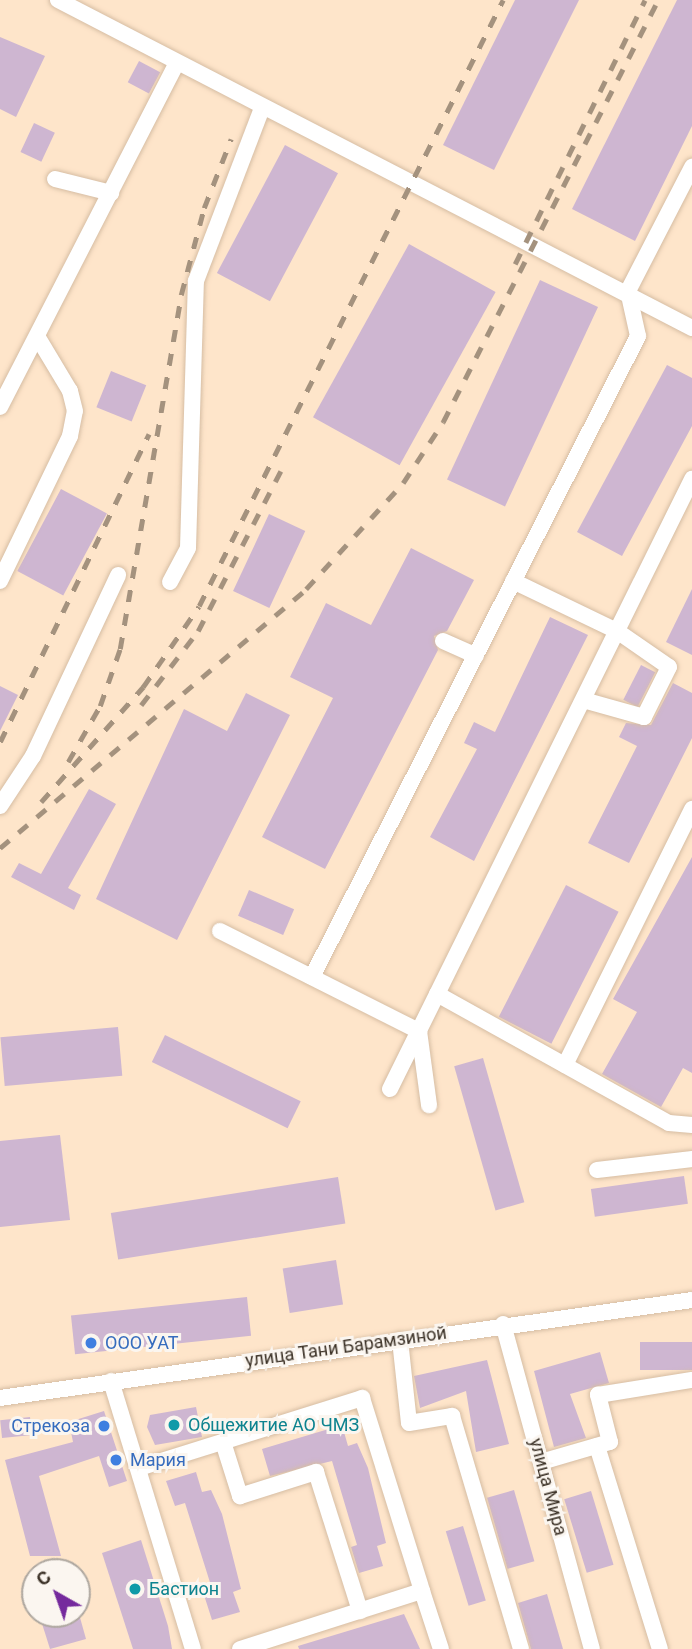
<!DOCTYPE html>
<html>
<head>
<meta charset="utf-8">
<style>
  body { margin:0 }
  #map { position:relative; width:692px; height:1649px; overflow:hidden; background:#fee5ca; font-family:Roboto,sans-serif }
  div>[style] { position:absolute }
  .building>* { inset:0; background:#ceb6d1; transform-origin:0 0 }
  .roads { filter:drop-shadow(0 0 2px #d6bda3) drop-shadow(0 0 2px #d6bda3) }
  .minor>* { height:16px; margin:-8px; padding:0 8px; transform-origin:8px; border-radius:8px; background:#fff }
  .rail>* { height:4.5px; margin-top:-2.25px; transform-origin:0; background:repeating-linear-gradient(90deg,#a4927e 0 12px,transparent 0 24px) }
  .dots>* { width:19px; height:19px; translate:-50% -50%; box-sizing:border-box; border:4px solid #fbf6f0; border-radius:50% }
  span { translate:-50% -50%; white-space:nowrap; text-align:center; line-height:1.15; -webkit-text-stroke:6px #fbf6f0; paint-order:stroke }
  .shop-label { font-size:18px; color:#366cbe }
  .left { translate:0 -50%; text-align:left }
  .right { translate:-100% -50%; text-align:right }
  .street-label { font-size:18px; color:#3c3227 }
  .culture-label { font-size:18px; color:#0d838f }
  .north { position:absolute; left:21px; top:1558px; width:70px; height:70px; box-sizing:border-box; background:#fbf6f0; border:2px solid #afa8a0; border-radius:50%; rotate:320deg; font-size:19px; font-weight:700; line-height:28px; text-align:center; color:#3c3227 }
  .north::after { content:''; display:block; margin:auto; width:24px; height:32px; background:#752a9d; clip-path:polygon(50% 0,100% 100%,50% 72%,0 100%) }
</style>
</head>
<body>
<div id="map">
  <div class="building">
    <div style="clip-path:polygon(515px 0,579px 0,494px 170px,443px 145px)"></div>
    <div style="clip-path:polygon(677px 0,692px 0,692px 126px,635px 241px,572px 209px)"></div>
    <div style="clip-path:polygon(0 37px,45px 56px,16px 117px,0 109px)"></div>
    <div style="left:139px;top:61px;width:24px;height:24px;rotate:28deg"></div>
    <div style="left:34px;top:123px;width:23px;height:32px;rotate:25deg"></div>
    <div style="left:285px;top:145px;width:60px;height:145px;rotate:28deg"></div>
    <div style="left:409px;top:244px;width:99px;height:198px;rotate:29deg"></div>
    <div style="left:540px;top:280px;width:64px;height:220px;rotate:25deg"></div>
    <div style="clip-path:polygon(667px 365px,692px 378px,692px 426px,622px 556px,577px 532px)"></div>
    <div style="left:111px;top:371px;width:38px;height:39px;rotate:22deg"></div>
    <div style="left:61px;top:489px;width:52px;height:93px;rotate:28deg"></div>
    <div style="left:269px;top:514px;width:40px;height:85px;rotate:25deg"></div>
    <div style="clip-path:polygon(411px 548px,474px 580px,447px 631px,434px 636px,438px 650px,325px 869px,262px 837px,333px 698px,290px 677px,326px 603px,371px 625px)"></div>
    <div style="clip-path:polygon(692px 589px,692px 655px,666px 642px)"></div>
    <div style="clip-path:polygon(550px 617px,588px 635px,474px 861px,430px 837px,477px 749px,464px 743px,474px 722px,495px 732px)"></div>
    <div style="left:641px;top:665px;width:16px;height:39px;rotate:27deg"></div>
    <div style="clip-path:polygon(673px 683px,692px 693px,692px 738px,629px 863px,588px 843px,637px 746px,619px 737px,626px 723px,651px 725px)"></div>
    <div style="clip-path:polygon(0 686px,18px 695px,0 731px)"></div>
    <div style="clip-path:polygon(246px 693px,290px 715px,177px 940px,96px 899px,184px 709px,227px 731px)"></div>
    <div style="clip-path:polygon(89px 789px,116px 804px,68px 888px,81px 895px,74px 910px,11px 877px,19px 863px,41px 874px)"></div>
    <div style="clip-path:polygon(692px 857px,692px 1073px,683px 1068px,661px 1107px,602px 1074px,637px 1012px,613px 999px)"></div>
    <div style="left:566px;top:885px;width:59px;height:148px;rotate:27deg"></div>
    <div style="left:249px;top:890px;width:49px;height:28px;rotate:23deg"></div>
    <div style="left:118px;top:1027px;width:49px;height:118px;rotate:85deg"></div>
    <div style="left:165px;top:1035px;width:151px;height:30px;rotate:26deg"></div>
    <div style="left:483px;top:1058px;width:150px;height:30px;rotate:74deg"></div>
    <div style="clip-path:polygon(60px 1135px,70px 1220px,0 1227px,0 1141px)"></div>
    <div style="left:684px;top:1176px;width:28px;height:94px;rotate:82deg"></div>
    <div style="left:338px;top:1177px;width:47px;height:230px;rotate:81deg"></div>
    <div style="left:336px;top:1260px;width:45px;height:54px;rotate:81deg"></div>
    <div style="left:247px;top:1297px;width:39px;height:177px;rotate:84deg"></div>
    <div style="left:692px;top:1342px;width:28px;height:52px;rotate:90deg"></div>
    <div style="clip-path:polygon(600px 1352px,609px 1383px,570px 1394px,586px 1438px,554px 1447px,534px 1371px)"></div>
    <div style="clip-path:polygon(487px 1360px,509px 1444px,476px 1452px,466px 1391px,420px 1408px,414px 1376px)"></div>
    <div style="clip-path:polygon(196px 1407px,202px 1437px,155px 1445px,147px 1427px,150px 1415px)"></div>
    <div style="clip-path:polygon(104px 1411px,127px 1481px,109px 1487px,99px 1456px,39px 1476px,61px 1556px,30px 1556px,5px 1460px,73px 1442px,69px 1422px)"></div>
    <div style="left:30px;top:1417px;width:18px;height:30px;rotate:84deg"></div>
    <div style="clip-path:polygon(342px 1425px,348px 1446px,357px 1443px,368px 1468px,386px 1543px,377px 1546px,383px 1566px,359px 1573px,351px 1547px,357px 1545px,332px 1461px,270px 1476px,262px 1449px)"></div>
    <div style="clip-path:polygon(196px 1472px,202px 1492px,211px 1490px,222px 1514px,241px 1589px,233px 1592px,240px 1612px,212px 1620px,204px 1595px,213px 1592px,185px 1503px,175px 1506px,166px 1481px)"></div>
    <div style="left:514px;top:1490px;width:74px;height:28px;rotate:74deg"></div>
    <div style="left:591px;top:1491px;width:77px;height:28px;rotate:73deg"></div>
    <div style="left:463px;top:1526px;width:78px;height:18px;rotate:73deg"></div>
    <div style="clip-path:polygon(141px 1540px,168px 1626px,172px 1649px,133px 1649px,102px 1553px)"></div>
    <div style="clip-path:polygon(547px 1594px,563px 1649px,531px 1649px,518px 1603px)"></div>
    <div style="clip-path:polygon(39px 1614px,79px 1614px,86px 1639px,50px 1649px)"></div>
    <div style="clip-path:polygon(404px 1614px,420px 1649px,299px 1649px,298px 1646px)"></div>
  </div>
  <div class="roads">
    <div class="minor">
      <div style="left:58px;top:0;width:714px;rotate:27.35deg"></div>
      <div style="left:55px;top:179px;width:58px;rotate:14deg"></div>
      <div style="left:0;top:407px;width:386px;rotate:-62.8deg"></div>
      <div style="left:0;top:581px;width:161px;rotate:-64.2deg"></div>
      <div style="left:70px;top:436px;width:25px;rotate:-79deg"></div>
      <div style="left:75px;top:411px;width:21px;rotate:-104deg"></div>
      <div style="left:70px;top:391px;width:64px;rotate:-121deg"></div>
      <div style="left:513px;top:581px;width:115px;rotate:25.7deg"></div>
      <div style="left:617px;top:631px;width:63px;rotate:34.7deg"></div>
      <div style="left:669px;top:667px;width:56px;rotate:116.6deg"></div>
      <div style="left:644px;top:717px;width:63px;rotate:-164.4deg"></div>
      <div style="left:170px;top:582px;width:38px;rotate:-62deg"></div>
      <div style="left:188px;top:548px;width:267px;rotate:-88.3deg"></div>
      <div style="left:196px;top:281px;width:185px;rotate:-69.1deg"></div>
      <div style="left:443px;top:641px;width:36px;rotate:24deg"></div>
      <div style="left:0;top:806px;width:60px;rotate:-56.6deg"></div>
      <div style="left:33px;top:756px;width:200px;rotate:-64.8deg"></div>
      <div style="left:220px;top:931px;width:223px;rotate:26.7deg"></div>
      <div style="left:419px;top:1031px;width:75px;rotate:82.3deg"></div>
      <div style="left:312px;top:977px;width:719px;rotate:-63.04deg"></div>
      <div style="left:638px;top:336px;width:46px;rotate:-102.5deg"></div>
      <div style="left:628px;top:291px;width:140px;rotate:-62.7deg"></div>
      <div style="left:437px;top:994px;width:265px;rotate:29.1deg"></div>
      <div style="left:669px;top:1123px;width:23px;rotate:5deg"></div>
      <div style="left:565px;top:1065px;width:286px;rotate:-63.6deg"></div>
      <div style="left:390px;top:1089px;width:681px;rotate:-63.66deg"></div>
      <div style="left:597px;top:1170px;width:96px;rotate:-6.6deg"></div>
      <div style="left:503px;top:1324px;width:337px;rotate:74.7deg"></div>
      <div style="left:400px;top:1340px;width:83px;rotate:83.8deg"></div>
      <div style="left:409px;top:1423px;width:44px;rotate:-9.2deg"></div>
      <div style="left:452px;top:1416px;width:243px;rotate:73.5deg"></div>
      <div style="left:111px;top:1381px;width:280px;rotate:73deg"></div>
      <div style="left:0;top:1398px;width:699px;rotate:-8.06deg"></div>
      <div style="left:223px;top:1442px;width:57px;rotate:72.5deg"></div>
      <div style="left:240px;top:1496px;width:80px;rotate:-17.5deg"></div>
      <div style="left:316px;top:1472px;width:146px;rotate:72.4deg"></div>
      <div style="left:597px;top:1446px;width:213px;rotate:72.8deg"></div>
      <div style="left:541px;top:1462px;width:72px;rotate:-16.2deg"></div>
      <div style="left:610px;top:1442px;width:49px;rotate:-104.3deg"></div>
      <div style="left:598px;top:1395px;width:95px;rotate:-9.1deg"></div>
      <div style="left:139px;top:1468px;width:234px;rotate:-17.4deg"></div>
      <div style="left:362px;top:1398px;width:202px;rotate:72.7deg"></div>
      <div style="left:240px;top:1649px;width:191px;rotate:-17.7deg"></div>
      <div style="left:422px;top:1591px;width:61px;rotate:71.9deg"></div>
    </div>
  </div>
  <div class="rail">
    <div style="left:515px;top:264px;width:294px;rotate:-63.8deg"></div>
    <div style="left:141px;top:705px;width:93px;rotate:-52.4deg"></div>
    <div style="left:198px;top:631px;width:181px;rotate:-62.7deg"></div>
    <div style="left:0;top:742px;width:342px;rotate:-64.2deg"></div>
    <div style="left:68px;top:762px;width:64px;rotate:-60.3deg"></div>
    <div style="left:100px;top:706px;width:60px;rotate:-70.7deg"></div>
    <div style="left:120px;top:649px;width:359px;rotate:-80.2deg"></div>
    <div style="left:181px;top:295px;width:90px;rotate:-75.2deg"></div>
    <div style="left:204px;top:208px;width:74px;rotate:-68.6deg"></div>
    <div style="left:41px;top:802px;width:154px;rotate:-48.4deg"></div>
    <div style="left:143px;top:687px;width:98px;rotate:-55.3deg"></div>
    <div style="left:199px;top:606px;width:678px;rotate:-63.36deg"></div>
    <div style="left:0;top:848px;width:401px;rotate:-40.2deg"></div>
    <div style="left:306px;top:589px;width:144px;rotate:-47.5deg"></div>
    <div style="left:403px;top:483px;width:73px;rotate:-56.7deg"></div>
    <div style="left:443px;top:422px;width:474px;rotate:-63deg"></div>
  </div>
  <div class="dots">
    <div style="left:91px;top:1343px;background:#3f7fe0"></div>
    <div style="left:174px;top:1425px;background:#0f9aa8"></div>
    <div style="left:104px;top:1426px;background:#3f7fe0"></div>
    <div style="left:116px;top:1460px;background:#3f7fe0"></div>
    <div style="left:135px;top:1589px;background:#0f9aa8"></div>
  </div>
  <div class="shop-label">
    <span class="left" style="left:105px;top:1343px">ООО УАТ</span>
    <span class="right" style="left:90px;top:1426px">Стрекоза</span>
    <span class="left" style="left:130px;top:1460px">Мария</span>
  </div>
  <div class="street-label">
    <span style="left:346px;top:1347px;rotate:-8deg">улица Тани Барамзиной</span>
    <span style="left:548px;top:1487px;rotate:75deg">улица Мира</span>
  </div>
  <div class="culture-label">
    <span class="left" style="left:188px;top:1425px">Общежитие АО ЧМЗ</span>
    <span class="left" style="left:149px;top:1589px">Бастион</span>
  </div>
  <div class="north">С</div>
</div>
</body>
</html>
